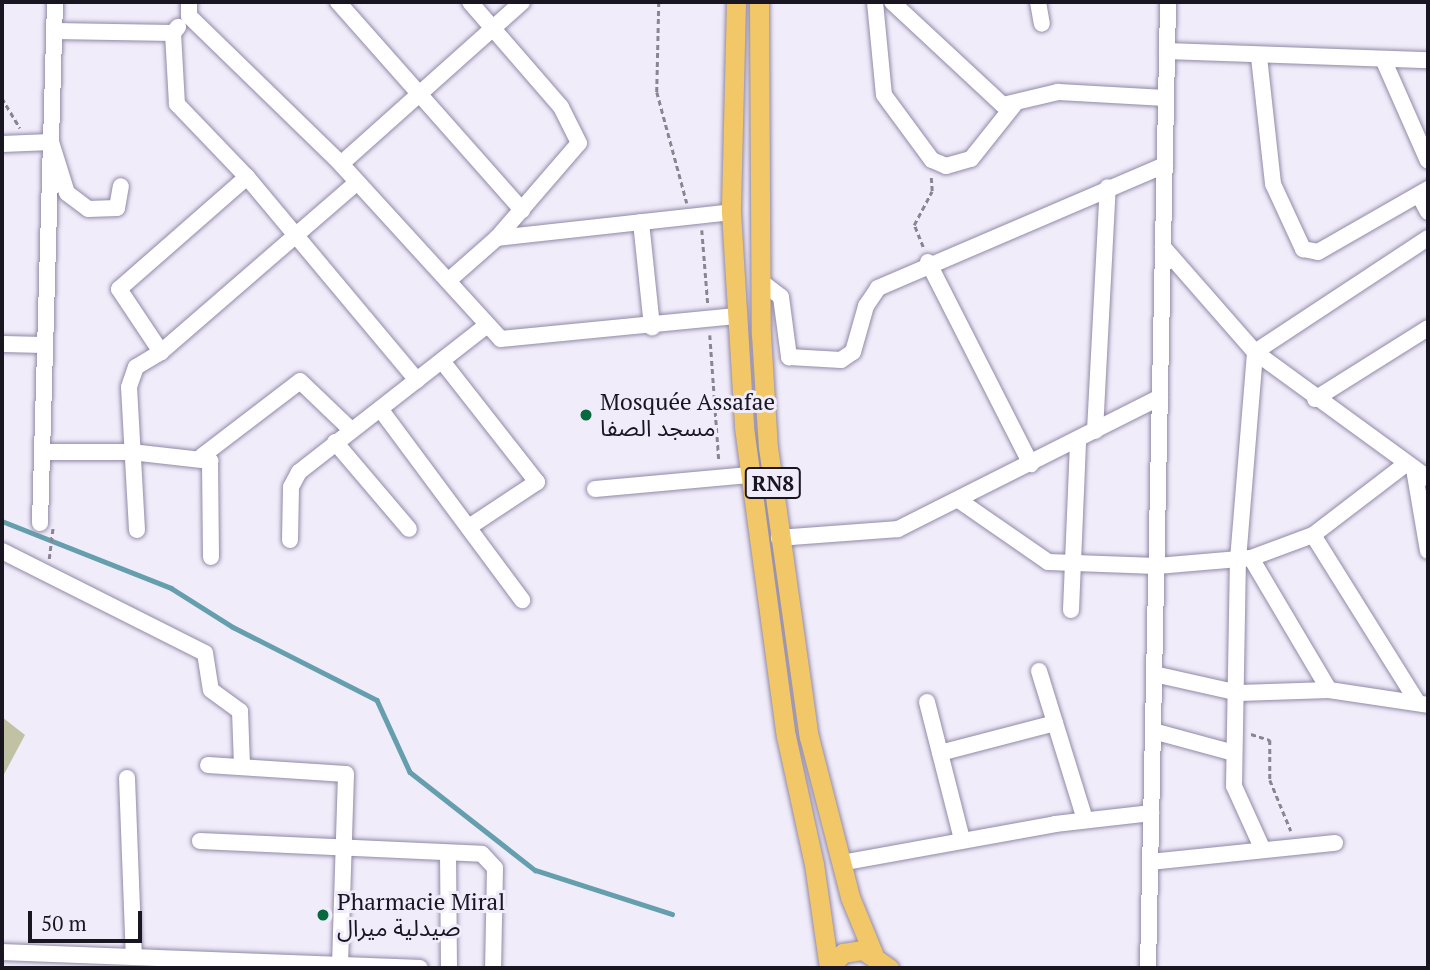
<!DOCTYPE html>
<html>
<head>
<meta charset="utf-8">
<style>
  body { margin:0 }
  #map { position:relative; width:1430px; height:970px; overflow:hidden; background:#f0ecfa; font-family:"PT Serif","Noto Sans Arabic",serif }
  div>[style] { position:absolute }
  .green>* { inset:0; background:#c0c2a3 }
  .stream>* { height:4.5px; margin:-2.25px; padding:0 2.25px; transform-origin:2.25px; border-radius:2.25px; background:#659ead }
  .path>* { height:2.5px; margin-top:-1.25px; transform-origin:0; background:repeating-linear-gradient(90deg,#898592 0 5px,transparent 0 8.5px) }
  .roads { filter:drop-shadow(0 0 2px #9289a7) drop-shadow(0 0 2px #9289a7) }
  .minor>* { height:16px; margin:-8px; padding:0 8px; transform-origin:8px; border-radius:8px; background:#fff }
  .major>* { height:19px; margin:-9.5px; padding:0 9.5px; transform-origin:9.5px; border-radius:9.5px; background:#f1c767 }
  .dots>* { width:19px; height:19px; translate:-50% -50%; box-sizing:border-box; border:4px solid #f0ecfa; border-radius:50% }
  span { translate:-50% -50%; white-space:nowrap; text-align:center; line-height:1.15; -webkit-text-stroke:6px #f0ecfa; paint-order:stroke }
  .shield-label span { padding:2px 5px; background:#f0ecfa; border:2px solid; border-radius:5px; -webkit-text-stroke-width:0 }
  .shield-label { font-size:21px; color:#191521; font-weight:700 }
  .poi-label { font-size:23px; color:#191521 }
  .left { translate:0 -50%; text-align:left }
  .frame { position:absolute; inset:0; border:4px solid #191521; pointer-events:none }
  .scale { position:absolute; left:28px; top:911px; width:114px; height:32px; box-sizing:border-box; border:4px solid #191521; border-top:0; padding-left:9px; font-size:21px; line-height:24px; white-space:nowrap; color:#191521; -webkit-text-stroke:5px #f0ecfa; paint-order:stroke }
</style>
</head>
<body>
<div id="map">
  <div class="green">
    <div style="clip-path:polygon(2px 717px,25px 735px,2px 778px)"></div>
  </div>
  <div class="stream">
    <div style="left:2px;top:521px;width:182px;rotate:21.6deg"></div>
    <div style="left:171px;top:588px;width:73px;rotate:32.2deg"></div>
    <div style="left:233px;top:627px;width:161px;rotate:26.9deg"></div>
    <div style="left:377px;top:700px;width:79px;rotate:65.4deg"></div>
    <div style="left:410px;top:772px;width:159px;rotate:38.1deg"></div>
    <div style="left:535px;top:870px;width:144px;rotate:17.8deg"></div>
  </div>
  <div class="path">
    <div style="left:659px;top:2px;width:90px;rotate:91.3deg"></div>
    <div style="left:657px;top:92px;width:115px;rotate:74.9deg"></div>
    <div style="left:2px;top:98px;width:35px;rotate:59deg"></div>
    <div style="left:702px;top:230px;width:74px;rotate:85.4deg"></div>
    <div style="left:923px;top:247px;width:24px;rotate:-112deg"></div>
    <div style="left:914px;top:225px;width:38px;rotate:-62deg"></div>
    <div style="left:932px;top:191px;width:14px;rotate:-94deg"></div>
    <div style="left:710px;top:335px;width:126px;rotate:85.9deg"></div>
    <div style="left:49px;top:559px;width:31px;rotate:-83deg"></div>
    <div style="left:1251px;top:734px;width:20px;rotate:18deg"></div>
    <div style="left:1270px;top:740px;width:40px;rotate:90deg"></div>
    <div style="left:1270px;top:780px;width:55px;rotate:67.6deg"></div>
  </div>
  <div class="roads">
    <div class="minor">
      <div style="left:189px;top:2px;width:14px;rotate:90deg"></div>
      <div style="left:189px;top:16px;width:212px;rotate:44.2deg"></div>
      <div style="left:341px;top:164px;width:237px;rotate:47.6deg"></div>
      <div style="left:501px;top:339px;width:236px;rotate:-5.6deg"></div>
      <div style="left:338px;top:2px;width:278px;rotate:48.5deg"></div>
      <div style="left:875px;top:2px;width:93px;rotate:84.5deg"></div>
      <div style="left:884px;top:95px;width:81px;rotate:53.6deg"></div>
      <div style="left:932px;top:160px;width:15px;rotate:23deg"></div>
      <div style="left:946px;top:166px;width:26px;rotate:-16deg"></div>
      <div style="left:971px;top:159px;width:69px;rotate:-51.5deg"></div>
      <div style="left:892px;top:2px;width:151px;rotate:42.9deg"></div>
      <div style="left:1003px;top:105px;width:57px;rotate:-13.3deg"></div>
      <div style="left:1058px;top:92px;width:108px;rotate:3.2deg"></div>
      <div style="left:1038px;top:2px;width:22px;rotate:80deg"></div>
      <div style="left:54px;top:31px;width:119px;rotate:1deg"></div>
      <div style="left:173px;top:33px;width:8px;rotate:-50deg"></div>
      <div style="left:173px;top:33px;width:71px;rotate:86.8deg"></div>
      <div style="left:177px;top:104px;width:101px;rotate:46.2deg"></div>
      <div style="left:247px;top:177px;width:265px;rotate:50.1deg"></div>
      <div style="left:1167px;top:51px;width:261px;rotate:2deg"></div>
      <div style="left:1259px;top:57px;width:128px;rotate:83.7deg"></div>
      <div style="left:1273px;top:184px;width:72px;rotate:65.2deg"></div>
      <div style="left:1303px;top:249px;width:15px;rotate:11deg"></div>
      <div style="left:1318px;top:252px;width:127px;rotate:-29.8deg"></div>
      <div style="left:1383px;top:59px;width:111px;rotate:66.2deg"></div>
      <div style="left:2px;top:144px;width:49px;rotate:-2.3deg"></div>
      <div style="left:51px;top:142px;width:53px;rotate:72.6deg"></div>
      <div style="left:67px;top:193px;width:26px;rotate:37deg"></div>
      <div style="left:88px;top:209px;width:29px;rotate:-2deg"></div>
      <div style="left:117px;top:208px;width:22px;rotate:-80deg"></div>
      <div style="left:341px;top:164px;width:243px;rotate:-41.8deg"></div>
      <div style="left:247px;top:177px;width:170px;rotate:138.8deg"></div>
      <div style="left:119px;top:289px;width:76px;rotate:56.3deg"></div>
      <div style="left:161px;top:352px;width:259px;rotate:-40.9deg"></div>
      <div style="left:1419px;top:195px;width:19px;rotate:62deg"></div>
      <div style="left:641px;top:222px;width:106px;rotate:84deg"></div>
      <div style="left:497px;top:238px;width:235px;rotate:-6.3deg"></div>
      <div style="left:1163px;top:247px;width:140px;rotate:48.8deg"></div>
      <div style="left:1255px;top:352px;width:214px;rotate:36.1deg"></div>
      <div style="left:928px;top:262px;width:227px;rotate:63deg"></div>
      <div style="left:448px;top:281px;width:65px;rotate:-41.3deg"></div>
      <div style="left:497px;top:238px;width:125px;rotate:-49.2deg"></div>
      <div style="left:579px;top:143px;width:40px;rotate:-116.6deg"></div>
      <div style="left:561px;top:107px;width:139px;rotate:-130.9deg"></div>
      <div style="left:760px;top:281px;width:26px;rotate:37deg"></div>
      <div style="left:781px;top:297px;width:61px;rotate:82.4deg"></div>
      <div style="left:789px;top:357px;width:52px;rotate:3.3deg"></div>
      <div style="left:841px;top:360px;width:14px;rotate:-34deg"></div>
      <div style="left:853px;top:352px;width:48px;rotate:-74.2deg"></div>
      <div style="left:866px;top:306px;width:22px;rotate:-56deg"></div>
      <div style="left:878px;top:288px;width:312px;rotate:-23.2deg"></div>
      <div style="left:2px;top:344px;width:43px;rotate:1.3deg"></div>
      <div style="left:442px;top:361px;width:154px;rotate:51.9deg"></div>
      <div style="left:537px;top:482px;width:82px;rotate:146.5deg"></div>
      <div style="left:1315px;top:399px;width:133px;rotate:-32.1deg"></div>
      <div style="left:381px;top:410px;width:237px;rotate:53.4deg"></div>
      <div style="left:1095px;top:431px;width:244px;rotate:-87deg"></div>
      <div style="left:335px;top:442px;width:114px;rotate:49.6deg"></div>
      <div style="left:42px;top:452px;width:89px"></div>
      <div style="left:131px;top:452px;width:80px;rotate:6.5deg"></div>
      <div style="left:210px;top:461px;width:96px;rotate:89.4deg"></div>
      <div style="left:202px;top:456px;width:123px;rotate:-37.4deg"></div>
      <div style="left:300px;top:381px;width:68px;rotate:43.8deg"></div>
      <div style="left:1414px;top:469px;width:83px;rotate:80.3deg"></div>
      <div style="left:595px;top:489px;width:155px;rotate:-5.2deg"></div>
      <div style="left:960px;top:501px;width:107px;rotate:34.7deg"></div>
      <div style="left:1048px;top:562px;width:109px;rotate:2.1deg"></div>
      <div style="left:1157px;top:566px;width:94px;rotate:-4.9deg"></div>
      <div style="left:1251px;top:558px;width:66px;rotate:-20.4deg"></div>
      <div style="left:1313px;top:535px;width:117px;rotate:-37.4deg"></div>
      <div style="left:40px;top:523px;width:521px;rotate:-88.35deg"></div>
      <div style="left:137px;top:530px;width:143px;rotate:-93.2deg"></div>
      <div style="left:129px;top:387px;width:21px;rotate:-71deg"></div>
      <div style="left:136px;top:367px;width:29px;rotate:-31deg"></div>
      <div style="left:1313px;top:535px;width:195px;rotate:58deg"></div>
      <div style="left:779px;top:538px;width:119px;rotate:-4.3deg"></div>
      <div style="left:898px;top:529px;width:293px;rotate:-26.7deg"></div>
      <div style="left:290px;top:540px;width:53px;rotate:-88.9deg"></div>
      <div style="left:291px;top:487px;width:17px;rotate:-62deg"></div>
      <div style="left:299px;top:472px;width:237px;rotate:-38deg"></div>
      <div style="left:2px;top:551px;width:227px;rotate:26.7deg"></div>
      <div style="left:205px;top:653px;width:37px;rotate:81deg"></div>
      <div style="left:211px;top:690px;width:36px;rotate:36deg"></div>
      <div style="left:240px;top:711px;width:55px;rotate:87.9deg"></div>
      <div style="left:1251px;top:558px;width:153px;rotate:59.4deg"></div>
      <div style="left:1071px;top:610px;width:170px;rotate:-87.6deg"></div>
      <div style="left:1039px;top:671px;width:156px;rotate:72.8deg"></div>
      <div style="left:1154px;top:674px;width:87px;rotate:12.6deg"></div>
      <div style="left:1239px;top:693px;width:90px;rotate:-1.9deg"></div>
      <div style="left:1329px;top:690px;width:100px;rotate:8.6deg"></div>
      <div style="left:927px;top:702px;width:141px;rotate:75.7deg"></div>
      <div style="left:1153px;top:731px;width:84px;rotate:15.2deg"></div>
      <div style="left:940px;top:753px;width:119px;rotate:-14.6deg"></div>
      <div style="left:208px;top:765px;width:138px;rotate:3.7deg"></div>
      <div style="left:346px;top:774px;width:191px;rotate:91.8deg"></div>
      <div style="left:127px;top:778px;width:179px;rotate:87.8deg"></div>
      <div style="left:200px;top:841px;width:282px;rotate:2.6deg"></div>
      <div style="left:482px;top:854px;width:19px;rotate:47deg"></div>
      <div style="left:495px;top:868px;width:100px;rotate:91.1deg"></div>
      <div style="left:1263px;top:850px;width:70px;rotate:-114.4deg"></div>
      <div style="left:1234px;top:786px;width:226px;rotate:-89deg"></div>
      <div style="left:1238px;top:560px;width:209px;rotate:-85.3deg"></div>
      <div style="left:1255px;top:352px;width:207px;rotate:-33.4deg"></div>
      <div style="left:448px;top:853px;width:115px;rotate:89.5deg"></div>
      <div style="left:1150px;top:862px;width:186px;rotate:-5.9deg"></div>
      <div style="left:841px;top:863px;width:218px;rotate:-10.3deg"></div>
      <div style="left:1055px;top:824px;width:97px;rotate:-6.5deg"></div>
      <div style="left:2px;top:952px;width:418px;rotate:2.2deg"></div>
      <div style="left:1148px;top:968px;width:966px;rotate:-88.81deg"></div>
    </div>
    <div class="major">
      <div style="left:736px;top:2px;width:210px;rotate:91.4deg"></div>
      <div style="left:731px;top:212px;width:215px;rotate:86.5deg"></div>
      <div style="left:744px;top:427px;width:312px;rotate:82.3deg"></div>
      <div style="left:786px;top:736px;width:131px;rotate:77.7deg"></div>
      <div style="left:814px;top:864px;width:105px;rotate:81.8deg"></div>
      <div style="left:759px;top:2px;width:332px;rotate:89.7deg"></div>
      <div style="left:761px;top:334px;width:113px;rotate:86.5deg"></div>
      <div style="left:768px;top:447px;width:293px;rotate:82deg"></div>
      <div style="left:809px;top:737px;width:165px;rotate:75.6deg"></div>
      <div style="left:850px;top:897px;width:61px;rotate:67.7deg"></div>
      <div style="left:829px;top:968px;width:21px;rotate:-47deg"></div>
      <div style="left:843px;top:953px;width:20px;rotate:-9deg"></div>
      <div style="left:863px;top:950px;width:32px;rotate:35deg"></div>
    </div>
  </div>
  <div class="dots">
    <div style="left:586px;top:415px;background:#07693e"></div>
    <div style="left:323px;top:915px;background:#07693e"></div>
  </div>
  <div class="shield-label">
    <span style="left:773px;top:483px">RN8</span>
  </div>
  <div class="poi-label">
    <span class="left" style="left:600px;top:415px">Mosquée Assafae<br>مسجد الصفا</span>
    <span class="left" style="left:337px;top:915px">Pharmacie Miral<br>صيدلية ميرال</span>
  </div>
  <div class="frame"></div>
  <div class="scale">50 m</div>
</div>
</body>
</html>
